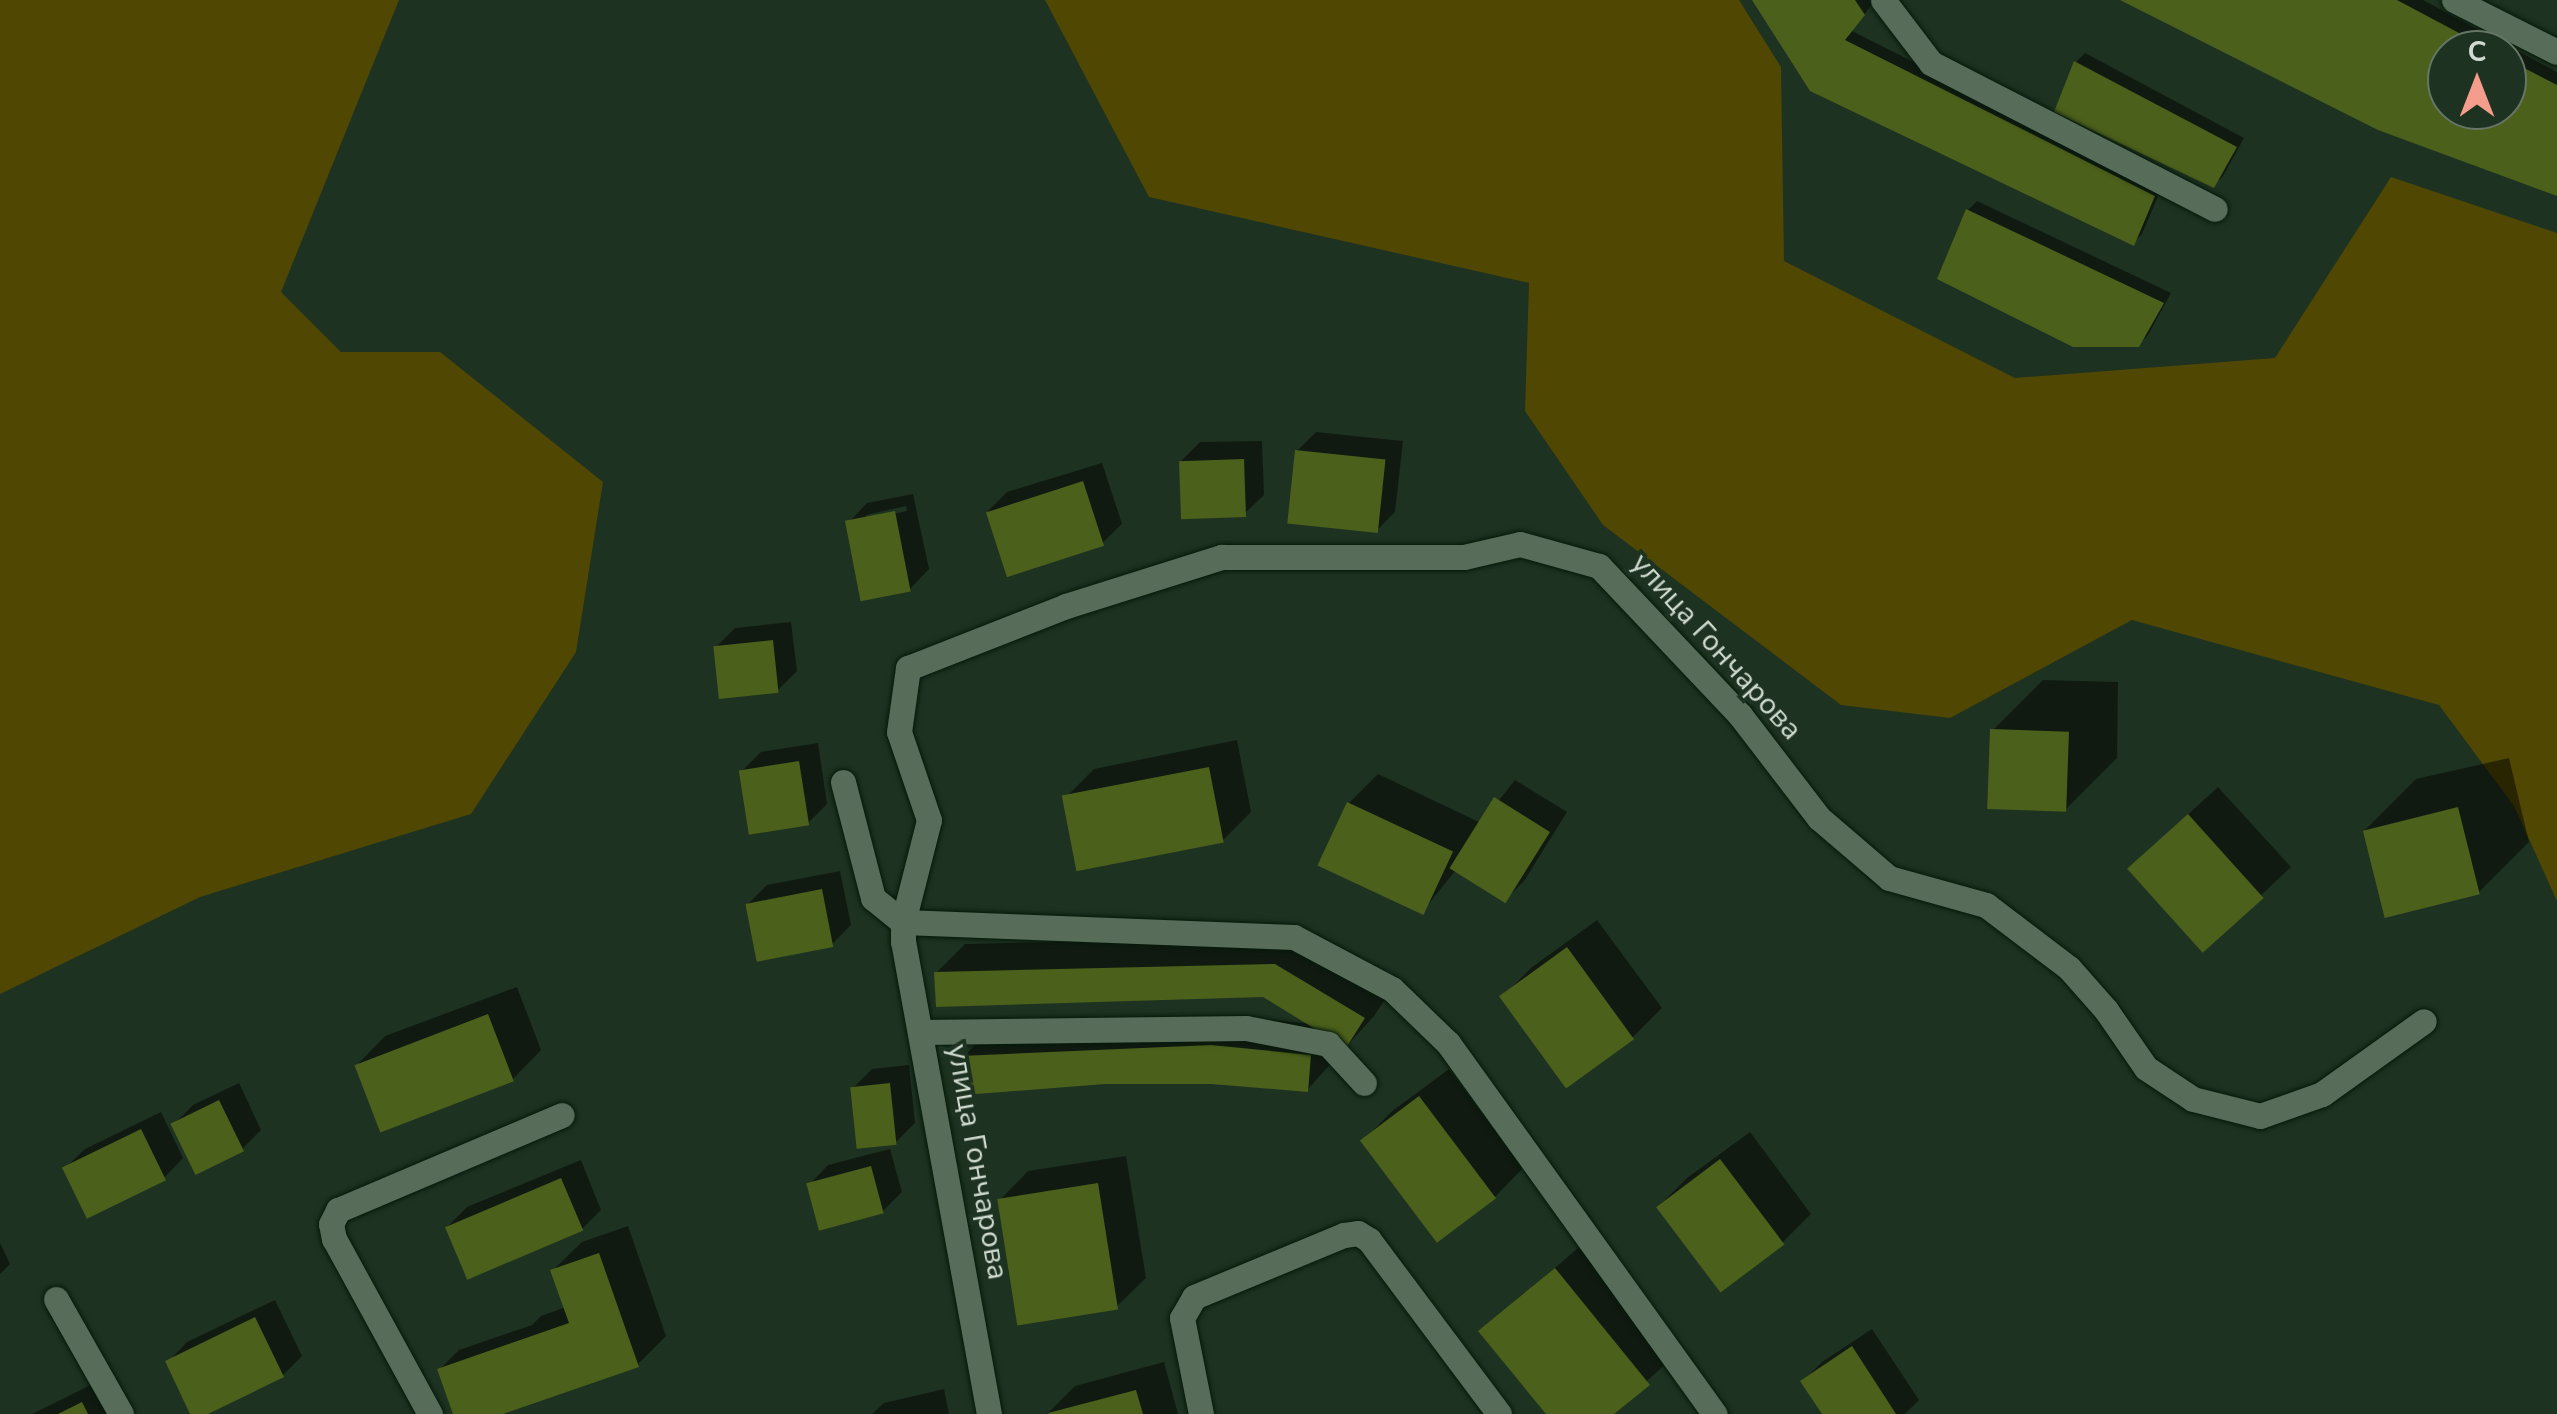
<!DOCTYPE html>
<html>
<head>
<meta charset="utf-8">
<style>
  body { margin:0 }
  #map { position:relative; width:2557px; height:1414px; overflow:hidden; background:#1e3221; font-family:"Nunito Sans",sans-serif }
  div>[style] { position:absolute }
  .green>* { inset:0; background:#4f4702 }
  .shadow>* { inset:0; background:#0007 }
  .building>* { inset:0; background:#4b601b; transform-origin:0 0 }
  .roads { filter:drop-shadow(0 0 2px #06190a) drop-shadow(0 0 2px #06190a) }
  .minor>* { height:25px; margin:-12.5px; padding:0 12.5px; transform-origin:12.5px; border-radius:12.5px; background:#576d5a }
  span { translate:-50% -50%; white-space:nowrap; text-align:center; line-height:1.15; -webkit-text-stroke:8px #1e3221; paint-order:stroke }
  .street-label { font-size:30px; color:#cfdbd0 }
  .north { position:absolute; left:2427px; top:30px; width:100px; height:100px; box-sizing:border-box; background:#1e3221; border:2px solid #657667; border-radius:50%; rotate:0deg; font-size:28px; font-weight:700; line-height:40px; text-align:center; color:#cfdbd0 }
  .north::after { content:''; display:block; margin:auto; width:35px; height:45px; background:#f49d8c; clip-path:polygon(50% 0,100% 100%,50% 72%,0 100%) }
</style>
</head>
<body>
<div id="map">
  <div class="green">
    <div style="clip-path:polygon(0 0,399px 0,281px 292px,341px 352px,440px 352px,603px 482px,576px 652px,471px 814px,200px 897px,0 994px)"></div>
    <div style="clip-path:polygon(1045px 0,1739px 0,1781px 67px,1784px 261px,2015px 378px,2275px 358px,2391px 177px,2557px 233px,2557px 901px,2514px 806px,2439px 705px,2132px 620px,1950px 718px,1841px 705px,1603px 525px,1525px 411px,1529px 283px,1149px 197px)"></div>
  </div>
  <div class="shadow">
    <div style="clip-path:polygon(1757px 0,1869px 0,1872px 4px,1852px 31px,2162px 187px,2142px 234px,2133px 243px)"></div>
    <div style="clip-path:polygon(evenodd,2125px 0,2423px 0,2557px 72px,2557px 193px,2125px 0,2447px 50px,2507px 50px,2507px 110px,2447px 110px,2447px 50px)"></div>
    <div style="clip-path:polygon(2085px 53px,2244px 138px,2223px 176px,2214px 185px,2076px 62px)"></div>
    <div style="clip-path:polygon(1977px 201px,2171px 293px,2148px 335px,2138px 345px,1940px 278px,1968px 210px)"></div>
    <div style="clip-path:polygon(1316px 432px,1403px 441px,1395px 512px,1376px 531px,1297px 451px)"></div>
    <div style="clip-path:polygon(1262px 441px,1264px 495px,1244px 514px,1181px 461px,1200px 442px)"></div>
    <div style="clip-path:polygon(1102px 463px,1122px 524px,1102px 543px,988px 511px,1007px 492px)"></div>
    <div style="clip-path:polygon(evenodd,913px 494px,929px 569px,910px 589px,848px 523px,867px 503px,913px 494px,906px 506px,907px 511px,866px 520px,866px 515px,906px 506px)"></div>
    <div style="clip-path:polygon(791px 622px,797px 671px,778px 690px,716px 647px,735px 628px)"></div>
    <div style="clip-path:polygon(2043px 680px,2118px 682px,2117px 758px,2066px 809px,1993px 730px)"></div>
    <div style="clip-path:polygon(1237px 740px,1251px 812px,1223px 840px,1065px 798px,1094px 769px)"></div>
    <div style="clip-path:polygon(818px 743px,827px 804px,808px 823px,742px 771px,761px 752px)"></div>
    <div style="clip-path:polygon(2509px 758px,2529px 842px,2479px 892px,2365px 830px,2416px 779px)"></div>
    <div style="clip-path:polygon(1378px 774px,1481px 823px,1515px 780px,1567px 812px,1524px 881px,1505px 900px,1456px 870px,1422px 912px,1320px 864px,1349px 803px)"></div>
    <div style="clip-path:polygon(2218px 787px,2291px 867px,2204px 949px,2159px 841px)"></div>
    <div style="clip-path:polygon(840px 871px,851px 925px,832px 944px,748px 904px,767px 885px)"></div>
    <div style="clip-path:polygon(1597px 920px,1662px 1008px,1633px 1037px,1503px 996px,1531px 968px)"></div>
    <div style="clip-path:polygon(1304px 936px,1392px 989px,1374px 1016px,1307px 1090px,963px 1057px,992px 1028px,1241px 1017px,1312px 1024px,1264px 994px,936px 973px,965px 944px)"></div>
    <div style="clip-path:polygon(517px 987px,541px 1050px,513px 1079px,357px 1065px,385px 1036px)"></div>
    <div style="clip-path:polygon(909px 1065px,915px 1123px,896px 1142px,853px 1088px,872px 1069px)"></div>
    <div style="clip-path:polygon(1449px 1069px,1523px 1168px,1495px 1197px,1363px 1141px,1391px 1112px)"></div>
    <div style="clip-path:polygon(239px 1083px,261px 1130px,242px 1149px,174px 1124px,193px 1105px)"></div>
    <div style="clip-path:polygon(161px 1112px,183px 1158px,164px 1178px,65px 1168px,85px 1149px)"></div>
    <div style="clip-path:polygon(1750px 1132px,1811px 1214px,1782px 1243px,1720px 1289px,1659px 1206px,1687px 1178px)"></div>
    <div style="clip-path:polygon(890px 1149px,902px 1192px,883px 1211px,809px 1185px,828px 1165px)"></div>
    <div style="clip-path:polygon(1126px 1156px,1146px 1278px,1117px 1306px,1000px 1200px,1028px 1171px)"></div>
    <div style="clip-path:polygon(581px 1160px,601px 1210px,582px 1229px,448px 1226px,467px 1207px)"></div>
    <div style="clip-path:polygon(628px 1226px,666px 1336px,637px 1365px,495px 1414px,455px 1414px,440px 1369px,459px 1350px,532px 1325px,541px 1316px,566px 1307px,553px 1270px,582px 1242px)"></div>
    <div style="clip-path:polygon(1585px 1242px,1677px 1354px,1610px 1414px,1549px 1414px,1482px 1331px)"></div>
    <div style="clip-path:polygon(0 1243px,10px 1264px,0 1274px)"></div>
    <div style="clip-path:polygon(275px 1300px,302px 1356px,283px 1375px,203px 1414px,193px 1414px,168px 1362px,187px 1342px)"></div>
    <div style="clip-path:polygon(1872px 1329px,1919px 1400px,1905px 1414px,1825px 1414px,1803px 1381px,1822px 1362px)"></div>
    <div style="clip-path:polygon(1164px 1362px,1178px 1414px,1047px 1414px,1075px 1386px)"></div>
    <div style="clip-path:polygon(111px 1375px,130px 1414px,32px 1414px)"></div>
    <div style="clip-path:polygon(944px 1389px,949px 1414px,872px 1414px,884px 1403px)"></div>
  </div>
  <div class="building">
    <div style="clip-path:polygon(1752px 0,1855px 0,1865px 15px,1845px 40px,2155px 196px,2134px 246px,1810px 91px)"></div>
    <div style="clip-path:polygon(2120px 0,2397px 0,2491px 50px,2447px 50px,2447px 110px,2507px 110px,2507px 59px,2557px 85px,2557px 196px,2378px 130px)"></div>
    <div style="clip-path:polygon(2074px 61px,2237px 147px,2214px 188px,2054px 112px)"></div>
    <div style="clip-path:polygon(1966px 209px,2164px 303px,2139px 347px,2073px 347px,1937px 279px)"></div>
    <div style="left:1295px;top:450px;width:91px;height:74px;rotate:6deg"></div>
    <div style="left:1244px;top:459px;width:58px;height:65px;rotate:88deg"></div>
    <div style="left:1083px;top:481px;width:68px;height:102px;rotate:72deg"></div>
    <div style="left:895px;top:511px;width:82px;height:51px;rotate:79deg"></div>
    <div style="left:773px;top:640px;width:53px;height:60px;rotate:84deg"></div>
    <div style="left:1990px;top:729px;width:79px;height:80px;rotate:2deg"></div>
    <div style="left:799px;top:761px;width:65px;height:61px;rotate:81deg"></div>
    <div style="left:1209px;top:767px;width:77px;height:150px;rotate:79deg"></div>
    <div style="left:1494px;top:797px;width:66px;height:84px;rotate:32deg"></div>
    <div style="left:1347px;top:802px;width:117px;height:70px;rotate:25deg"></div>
    <div style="left:2458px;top:807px;width:90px;height:98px;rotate:76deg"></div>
    <div style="left:2188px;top:814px;width:113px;height:82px;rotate:48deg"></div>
    <div style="left:822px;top:889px;width:59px;height:78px;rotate:79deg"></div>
    <div style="left:1567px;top:947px;width:114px;height:84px;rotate:54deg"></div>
    <div style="clip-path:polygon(1275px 964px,1365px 1018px,1346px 1048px,1263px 997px,936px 1007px,934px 972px)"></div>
    <div style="left:488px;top:1014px;width:72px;height:143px;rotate:69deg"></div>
    <div style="clip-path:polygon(1211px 1045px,1311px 1055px,1308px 1092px,1211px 1084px,1105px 1084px,963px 1095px,960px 1056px)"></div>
    <div style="left:890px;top:1083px;width:62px;height:40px;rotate:84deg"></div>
    <div style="left:1419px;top:1096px;width:128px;height:74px;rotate:53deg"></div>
    <div style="left:219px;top:1100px;width:57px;height:54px;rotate:64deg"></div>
    <div style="left:141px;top:1129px;width:57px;height:88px;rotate:64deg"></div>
    <div style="left:1720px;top:1159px;width:107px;height:80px;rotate:53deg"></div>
    <div style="left:871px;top:1166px;width:49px;height:67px;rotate:75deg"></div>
    <div style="left:561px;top:1178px;width:57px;height:126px;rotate:67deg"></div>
    <div style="left:1098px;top:1183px;width:128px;height:102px;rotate:81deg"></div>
    <div style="clip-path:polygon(599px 1253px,639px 1367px,503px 1414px,453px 1414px,437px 1369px,569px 1323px,550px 1270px)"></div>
    <div style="clip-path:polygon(1555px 1268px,1650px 1385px,1614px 1414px,1546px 1414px,1478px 1331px)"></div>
    <div style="clip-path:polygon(255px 1317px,284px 1377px,208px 1414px,190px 1414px,165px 1361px)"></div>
    <div style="clip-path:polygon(1852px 1346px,1896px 1414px,1822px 1414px,1800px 1381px)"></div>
    <div style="clip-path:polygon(1136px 1390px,1143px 1414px,1049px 1414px,1048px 1413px)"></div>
    <div style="clip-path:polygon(82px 1402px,88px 1414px,58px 1414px)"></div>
  </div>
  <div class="roads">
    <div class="minor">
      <div style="left:1883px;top:0;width:79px;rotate:52.7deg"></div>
      <div style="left:1931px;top:63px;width:319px;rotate:27.2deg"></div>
      <div style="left:2454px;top:0;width:115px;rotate:26.8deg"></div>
      <div style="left:843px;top:782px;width:120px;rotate:75.5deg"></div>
      <div style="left:873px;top:898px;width:38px;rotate:39deg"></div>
      <div style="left:903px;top:922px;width:391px;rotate:2.2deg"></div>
      <div style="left:1294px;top:937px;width:111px;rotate:28deg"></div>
      <div style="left:1392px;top:989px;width:78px;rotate:44deg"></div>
      <div style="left:1448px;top:1043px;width:457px;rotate:54.3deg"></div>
      <div style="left:920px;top:1032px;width:326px;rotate:-0.7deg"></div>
      <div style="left:1246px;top:1028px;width:84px;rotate:11deg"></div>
      <div style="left:1328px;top:1044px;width:53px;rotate:47.3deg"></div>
      <div style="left:56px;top:1299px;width:132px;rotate:60.5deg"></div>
      <div style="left:430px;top:1414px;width:200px;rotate:-118.7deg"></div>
      <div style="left:334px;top:1239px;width:15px;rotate:-101deg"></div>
      <div style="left:331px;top:1224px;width:16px;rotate:-63deg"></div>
      <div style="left:338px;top:1210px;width:243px;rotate:-23deg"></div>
      <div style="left:989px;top:1414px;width:480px;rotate:-100.3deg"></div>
      <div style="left:903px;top:942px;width:20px;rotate:-90deg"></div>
      <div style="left:903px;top:922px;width:105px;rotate:-75.7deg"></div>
      <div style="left:929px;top:820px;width:93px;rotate:-108.8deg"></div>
      <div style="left:899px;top:732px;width:65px;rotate:-82deg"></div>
      <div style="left:908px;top:668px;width:170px;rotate:-21.4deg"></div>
      <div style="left:1066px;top:606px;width:163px;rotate:-17.5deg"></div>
      <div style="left:1221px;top:557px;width:243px"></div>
      <div style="left:1464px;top:557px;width:57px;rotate:-13.1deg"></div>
      <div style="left:1520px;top:544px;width:82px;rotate:15.6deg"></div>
      <div style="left:1599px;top:566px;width:205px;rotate:46.6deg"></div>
      <div style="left:1740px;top:715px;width:130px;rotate:52.5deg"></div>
      <div style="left:1819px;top:818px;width:92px;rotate:40.6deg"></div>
      <div style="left:1889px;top:878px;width:101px;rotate:15.6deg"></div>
      <div style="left:1986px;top:905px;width:104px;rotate:37.2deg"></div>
      <div style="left:2069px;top:968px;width:56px;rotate:48.6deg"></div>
      <div style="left:2106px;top:1010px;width:70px;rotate:55.4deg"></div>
      <div style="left:2146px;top:1068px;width:56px;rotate:33.4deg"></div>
      <div style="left:2193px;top:1099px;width:69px;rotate:14.2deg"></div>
      <div style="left:2260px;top:1116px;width:66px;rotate:-19.5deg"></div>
      <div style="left:2322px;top:1094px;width:125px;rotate:-35.6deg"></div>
      <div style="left:1201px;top:1414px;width:98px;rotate:-101.2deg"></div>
      <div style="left:1182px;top:1318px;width:24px;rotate:-60deg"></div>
      <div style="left:1194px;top:1297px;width:162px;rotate:-22.5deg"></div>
      <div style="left:1344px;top:1235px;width:14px;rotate:-8deg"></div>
      <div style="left:1358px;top:1233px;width:13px;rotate:32deg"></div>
      <div style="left:1369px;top:1240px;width:217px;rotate:53.2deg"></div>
    </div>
  </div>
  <div class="street-label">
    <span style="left:1716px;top:647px;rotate:48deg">улица Гончарова</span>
    <span style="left:977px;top:1162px;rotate:80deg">улица Гончарова</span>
  </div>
  <div class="north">С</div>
</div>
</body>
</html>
